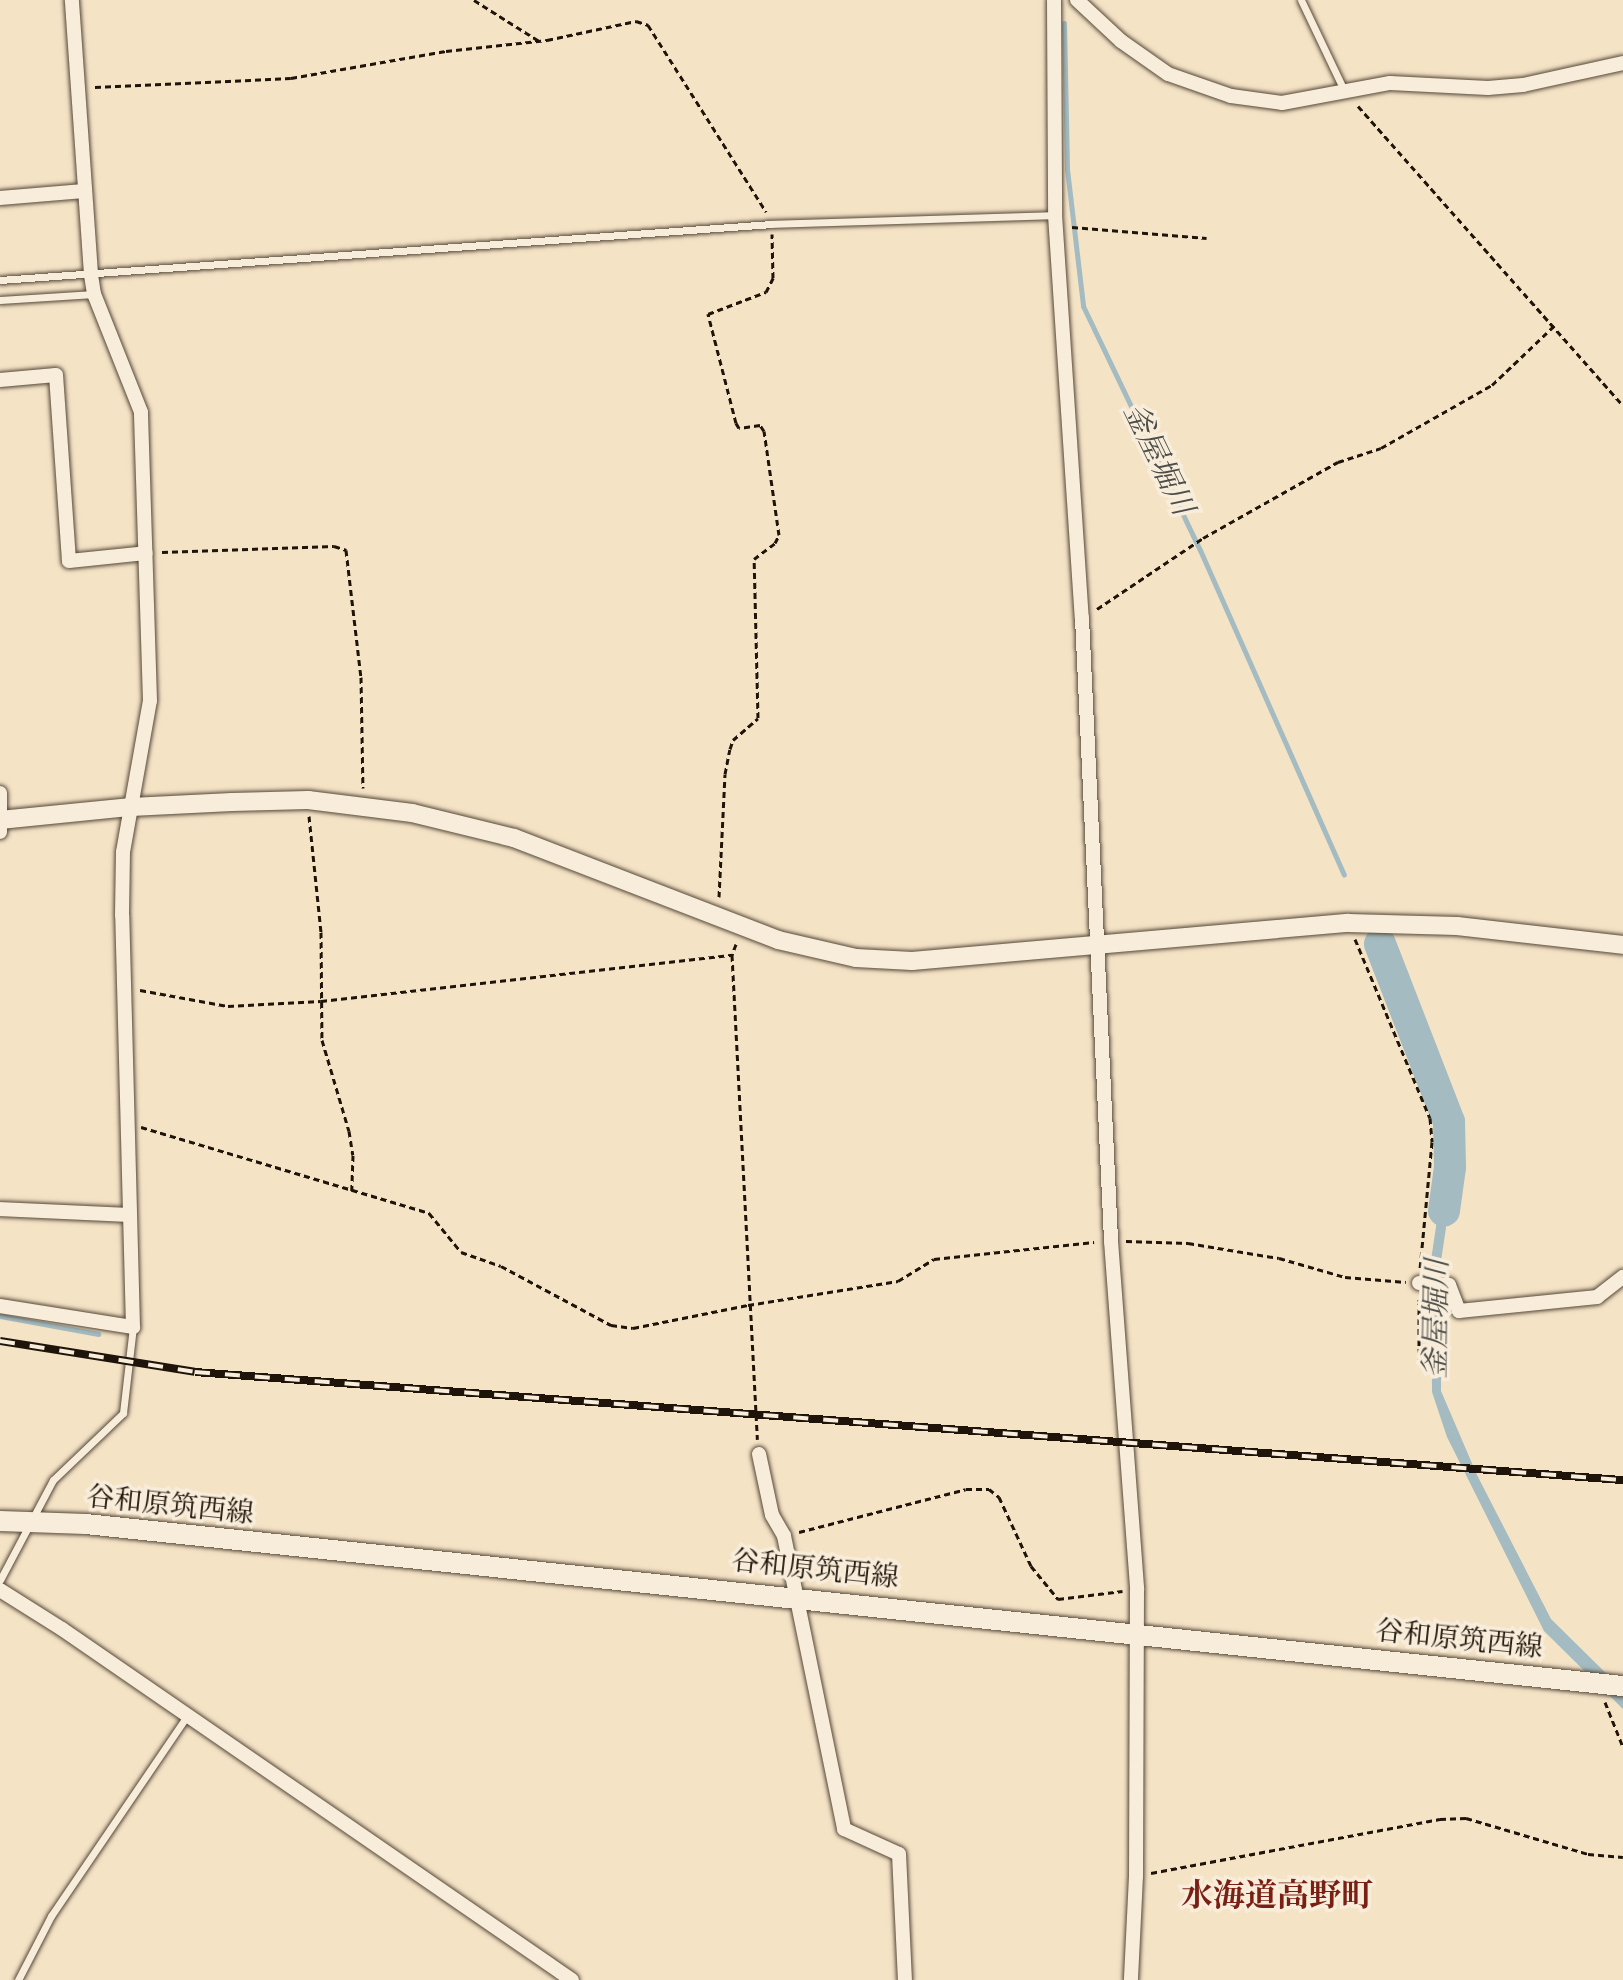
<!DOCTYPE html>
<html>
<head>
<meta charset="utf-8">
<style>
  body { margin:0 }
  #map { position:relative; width:1623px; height:1980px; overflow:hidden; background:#f5e3c6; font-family:"IM FELL DW Pica","Noto Serif JP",serif }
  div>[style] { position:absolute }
  .water>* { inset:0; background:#a3bbc1 }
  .stream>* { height:5px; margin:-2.5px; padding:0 2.5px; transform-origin:2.5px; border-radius:2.5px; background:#a3bbc1 }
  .river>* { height:32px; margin:-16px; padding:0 16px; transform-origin:16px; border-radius:16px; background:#a3bbc1 }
  .path>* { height:3px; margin-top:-1.5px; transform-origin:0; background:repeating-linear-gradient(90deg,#1f1409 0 6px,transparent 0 10px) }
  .roads { filter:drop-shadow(0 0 2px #544838) drop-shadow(0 0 2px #544838) }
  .service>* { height:7px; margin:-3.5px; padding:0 3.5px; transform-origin:3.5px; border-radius:3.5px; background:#f8edda }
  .minor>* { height:14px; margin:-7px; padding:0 7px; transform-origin:7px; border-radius:7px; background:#f8edda }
  .tertiary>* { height:18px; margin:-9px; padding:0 9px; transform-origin:9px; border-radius:9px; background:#f8edda }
  .secondary>* { height:20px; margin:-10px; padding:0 10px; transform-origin:10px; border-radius:10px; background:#f8edda }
  .rail>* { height:8px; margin-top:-4px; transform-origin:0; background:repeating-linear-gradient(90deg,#f8edda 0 15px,#1f1409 0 30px); box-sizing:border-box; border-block:2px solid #1f1409 }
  span { translate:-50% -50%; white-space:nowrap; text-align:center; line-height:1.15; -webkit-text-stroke:7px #f8edda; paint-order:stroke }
  .street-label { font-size:28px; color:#1f1409 }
  .water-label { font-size:30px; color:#4d4e49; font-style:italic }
  .quarter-label { font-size:32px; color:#7a1f14; font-weight:700 }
</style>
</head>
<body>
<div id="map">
  <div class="water">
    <div style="clip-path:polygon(1445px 1167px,1455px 1168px,1441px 1261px,1441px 1391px,1477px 1475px,1551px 1619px,1623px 1690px,1623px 1709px,1544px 1631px,1447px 1437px,1432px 1392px,1431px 1260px)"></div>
  </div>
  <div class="stream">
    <div style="left:1064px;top:23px;width:146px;rotate:88.8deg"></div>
    <div style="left:1067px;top:169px;width:138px;rotate:83.3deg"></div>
    <div style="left:1083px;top:306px;width:271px;rotate:64.4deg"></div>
    <div style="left:1200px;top:550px;width:355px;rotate:66.1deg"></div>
    <div style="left:0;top:1316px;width:100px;rotate:10.4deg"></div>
  </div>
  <div class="river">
    <div style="left:1380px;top:944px;width:191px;rotate:68.8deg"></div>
    <div style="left:1449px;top:1122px;width:45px;rotate:88.7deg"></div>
    <div style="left:1450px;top:1167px;width:44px;rotate:97.8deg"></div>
  </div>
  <div class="path">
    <div style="left:474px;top:0;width:77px;rotate:32.2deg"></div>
    <div style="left:95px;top:87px;width:196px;rotate:-2.6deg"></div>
    <div style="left:291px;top:78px;width:157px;rotate:-9.9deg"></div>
    <div style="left:446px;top:51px;width:102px;rotate:-6.2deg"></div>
    <div style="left:547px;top:40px;width:91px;rotate:-12.1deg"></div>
    <div style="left:636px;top:21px;width:13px;rotate:18deg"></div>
    <div style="left:648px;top:25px;width:221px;rotate:57.7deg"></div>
    <div style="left:1358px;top:106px;width:400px;rotate:48.5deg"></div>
    <div style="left:1072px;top:227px;width:135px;rotate:4.7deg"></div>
    <div style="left:162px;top:552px;width:172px;rotate:-2deg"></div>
    <div style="left:334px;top:546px;width:13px;rotate:18deg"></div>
    <div style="left:346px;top:550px;width:128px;rotate:83.3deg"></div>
    <div style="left:361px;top:677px;width:111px;rotate:89deg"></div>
    <div style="left:1097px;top:609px;width:128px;rotate:-33.8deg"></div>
    <div style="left:1203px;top:538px;width:155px;rotate:-29.4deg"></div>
    <div style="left:1338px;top:462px;width:45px;rotate:-18deg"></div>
    <div style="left:1381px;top:448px;width:128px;rotate:-29.6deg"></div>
    <div style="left:1492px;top:385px;width:86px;rotate:-43.6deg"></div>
    <div style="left:309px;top:816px;width:117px;rotate:84.1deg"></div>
    <div style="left:321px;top:932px;width:108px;rotate:89.5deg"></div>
    <div style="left:322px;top:1040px;width:95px;rotate:73.5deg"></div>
    <div style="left:349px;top:1131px;width:24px;rotate:81deg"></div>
    <div style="left:353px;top:1155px;width:36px;rotate:92deg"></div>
    <div style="left:719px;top:897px;width:123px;rotate:-87.2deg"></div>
    <div style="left:725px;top:774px;width:25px;rotate:-79deg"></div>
    <div style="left:730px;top:749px;width:9px;rotate:-72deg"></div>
    <div style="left:733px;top:740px;width:33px;rotate:-41deg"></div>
    <div style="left:758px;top:718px;width:159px;rotate:-91.4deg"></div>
    <div style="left:754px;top:559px;width:26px;rotate:-37deg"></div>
    <div style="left:775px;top:543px;width:9px;rotate:-63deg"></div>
    <div style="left:779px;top:535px;width:105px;rotate:-98.2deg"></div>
    <div style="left:764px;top:431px;width:7px;rotate:-124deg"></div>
    <div style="left:760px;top:425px;width:21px;rotate:172deg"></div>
    <div style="left:739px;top:428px;width:6px;rotate:-121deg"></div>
    <div style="left:736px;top:423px;width:113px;rotate:-104.4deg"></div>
    <div style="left:708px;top:314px;width:62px;rotate:-20.8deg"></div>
    <div style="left:766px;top:292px;width:16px;rotate:-63deg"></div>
    <div style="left:773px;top:278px;width:44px;rotate:-91.3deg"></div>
    <div style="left:1355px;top:939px;width:194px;rotate:67.3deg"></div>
    <div style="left:1430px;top:1118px;width:24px;rotate:85deg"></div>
    <div style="left:1432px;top:1142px;width:127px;rotate:95.4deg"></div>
    <div style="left:736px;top:944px;width:12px;rotate:110deg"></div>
    <div style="left:732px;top:955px;width:485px;rotate:87deg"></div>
    <div style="left:140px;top:990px;width:89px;rotate:10.3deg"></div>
    <div style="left:228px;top:1006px;width:93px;rotate:-3.1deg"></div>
    <div style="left:321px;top:1001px;width:414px;rotate:-6.4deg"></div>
    <div style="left:141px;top:1127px;width:301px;rotate:16.6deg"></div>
    <div style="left:429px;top:1213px;width:50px;rotate:50.6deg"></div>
    <div style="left:461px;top:1252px;width:42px;rotate:19.3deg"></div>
    <div style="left:501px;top:1266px;width:125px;rotate:28.2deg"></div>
    <div style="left:611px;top:1325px;width:22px;rotate:8deg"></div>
    <div style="left:633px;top:1328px;width:117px;rotate:-11.3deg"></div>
    <div style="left:748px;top:1305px;width:152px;rotate:-9.1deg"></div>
    <div style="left:898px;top:1281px;width:42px;rotate:-31.4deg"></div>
    <div style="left:934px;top:1259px;width:161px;rotate:-6.1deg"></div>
    <div style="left:1126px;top:1241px;width:62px;rotate:1.8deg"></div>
    <div style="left:1188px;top:1243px;width:92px;rotate:9.4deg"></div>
    <div style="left:1279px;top:1258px;width:69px;rotate:16.1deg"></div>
    <div style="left:1345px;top:1277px;width:61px;rotate:4.7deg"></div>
    <div style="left:1419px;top:1299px;width:60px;rotate:90deg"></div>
    <div style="left:799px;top:1532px;width:172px;rotate:-14.4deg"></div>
    <div style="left:966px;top:1489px;width:23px"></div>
    <div style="left:989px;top:1489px;width:13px;rotate:39deg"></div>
    <div style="left:999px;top:1497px;width:76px;rotate:65.1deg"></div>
    <div style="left:1031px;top:1566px;width:43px;rotate:50.7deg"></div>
    <div style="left:1058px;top:1599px;width:65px;rotate:-7deg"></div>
    <div style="left:1605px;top:1702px;width:48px;rotate:68.2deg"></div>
    <div style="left:1151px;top:1873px;width:294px;rotate:-10.6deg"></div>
    <div style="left:1440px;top:1819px;width:26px;rotate:-2deg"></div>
    <div style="left:1466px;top:1818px;width:127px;rotate:16.4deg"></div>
    <div style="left:1588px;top:1854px;width:35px;rotate:5deg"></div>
  </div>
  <div class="roads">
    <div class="service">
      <div style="left:1301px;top:0;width:100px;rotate:64.5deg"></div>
      <div style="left:0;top:280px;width:773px;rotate:-4.15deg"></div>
      <div style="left:771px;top:224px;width:284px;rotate:-1.8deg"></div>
      <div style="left:0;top:300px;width:94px;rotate:-3.7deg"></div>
      <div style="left:0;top:1580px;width:113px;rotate:-62.1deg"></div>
      <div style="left:53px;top:1480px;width:97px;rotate:-43.7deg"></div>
      <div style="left:123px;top:1413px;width:87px;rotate:-83.4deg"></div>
      <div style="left:18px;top:1980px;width:72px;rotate:-62.7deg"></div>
      <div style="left:51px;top:1916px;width:242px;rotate:-55.8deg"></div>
    </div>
    <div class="minor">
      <div style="left:1054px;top:0;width:215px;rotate:89.7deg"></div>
      <div style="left:1055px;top:215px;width:404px;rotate:86.2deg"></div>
      <div style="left:1082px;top:618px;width:624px;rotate:87.33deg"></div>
      <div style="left:1111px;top:1241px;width:350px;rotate:85.7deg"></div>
      <div style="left:1137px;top:1590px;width:286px;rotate:90.2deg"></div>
      <div style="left:1136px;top:1876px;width:104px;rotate:92.8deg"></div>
      <div style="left:1077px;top:0;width:60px;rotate:43deg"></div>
      <div style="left:1121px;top:41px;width:57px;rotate:35.1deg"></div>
      <div style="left:1168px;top:74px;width:67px;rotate:19.2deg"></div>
      <div style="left:1231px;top:96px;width:51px;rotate:7.8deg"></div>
      <div style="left:1282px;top:103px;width:110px;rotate:-10.5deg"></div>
      <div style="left:1390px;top:83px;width:98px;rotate:2.9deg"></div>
      <div style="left:1488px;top:88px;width:35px;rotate:-5deg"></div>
      <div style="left:1523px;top:85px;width:102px;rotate:-12.4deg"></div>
      <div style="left:0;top:198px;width:84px;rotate:-4.8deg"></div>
      <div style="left:0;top:380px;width:56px;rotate:-5.1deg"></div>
      <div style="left:56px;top:375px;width:186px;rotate:86deg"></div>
      <div style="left:69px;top:561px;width:77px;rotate:-5.9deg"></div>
      <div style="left:0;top:793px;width:39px;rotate:90deg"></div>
      <div style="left:0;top:1209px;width:128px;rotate:2.7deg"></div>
      <div style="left:1419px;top:1283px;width:30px;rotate:4deg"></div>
      <div style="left:1449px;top:1285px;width:28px;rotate:69deg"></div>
      <div style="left:1459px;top:1311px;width:139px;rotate:-5.8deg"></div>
      <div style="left:1597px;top:1297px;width:33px;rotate:-38deg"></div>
      <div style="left:0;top:1306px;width:135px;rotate:9deg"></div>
      <div style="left:133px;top:1327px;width:412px;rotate:-91.5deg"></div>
      <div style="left:122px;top:915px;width:63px;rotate:-89.1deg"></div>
      <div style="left:123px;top:852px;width:153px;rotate:-79.9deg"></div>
      <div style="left:150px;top:701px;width:289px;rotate:-91.8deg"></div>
      <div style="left:141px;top:412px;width:127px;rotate:-111.7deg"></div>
      <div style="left:94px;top:294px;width:20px;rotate:-99deg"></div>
      <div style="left:91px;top:274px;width:275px;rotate:-94deg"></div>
      <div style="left:759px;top:1454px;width:62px;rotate:78deg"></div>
      <div style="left:772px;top:1515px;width:24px;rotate:60deg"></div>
      <div style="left:784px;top:1536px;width:299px;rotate:78.4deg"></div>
      <div style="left:844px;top:1829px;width:60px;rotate:24.4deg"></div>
      <div style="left:899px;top:1854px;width:126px;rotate:87.3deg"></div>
      <div style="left:0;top:1590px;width:73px;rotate:32.2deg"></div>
      <div style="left:62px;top:1629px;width:619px;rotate:34.54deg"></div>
    </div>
    <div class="tertiary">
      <div style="left:0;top:820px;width:132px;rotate:-5.7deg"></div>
      <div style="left:131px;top:807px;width:101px;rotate:-2.8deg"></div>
      <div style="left:232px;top:802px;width:76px;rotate:-1.5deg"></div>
      <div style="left:308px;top:800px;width:105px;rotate:7.1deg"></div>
      <div style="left:412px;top:813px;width:105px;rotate:13.8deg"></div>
      <div style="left:514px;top:838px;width:283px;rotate:21.1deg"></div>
      <div style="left:778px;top:940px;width:80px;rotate:13deg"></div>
      <div style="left:856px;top:958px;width:56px;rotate:3.1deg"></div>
      <div style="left:912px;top:961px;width:438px;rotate:-5deg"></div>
      <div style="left:1348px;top:923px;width:109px;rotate:1.6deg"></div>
      <div style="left:1457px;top:926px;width:167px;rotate:6.5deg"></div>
    </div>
    <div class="secondary">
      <div style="left:0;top:1521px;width:86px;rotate:2deg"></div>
      <div style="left:86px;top:1524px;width:1546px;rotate:6.02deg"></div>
    </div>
  </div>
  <div class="rail">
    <div style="left:0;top:1341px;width:197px;rotate:9deg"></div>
    <div style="left:195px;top:1372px;width:1432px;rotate:4.33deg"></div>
  </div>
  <div class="street-label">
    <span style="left:170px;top:1506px;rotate:6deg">谷和原筑西線</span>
    <span style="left:815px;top:1570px;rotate:6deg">谷和原筑西線</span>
    <span style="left:1459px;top:1640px;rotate:6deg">谷和原筑西線</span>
  </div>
  <div class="water-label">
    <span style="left:1157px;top:460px;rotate:64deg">釜屋堀川</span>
    <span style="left:1438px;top:1319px;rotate:-89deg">釜屋堀川</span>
  </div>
  <div class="quarter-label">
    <span style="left:1277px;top:1897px">水海道高野町</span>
  </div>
</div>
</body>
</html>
